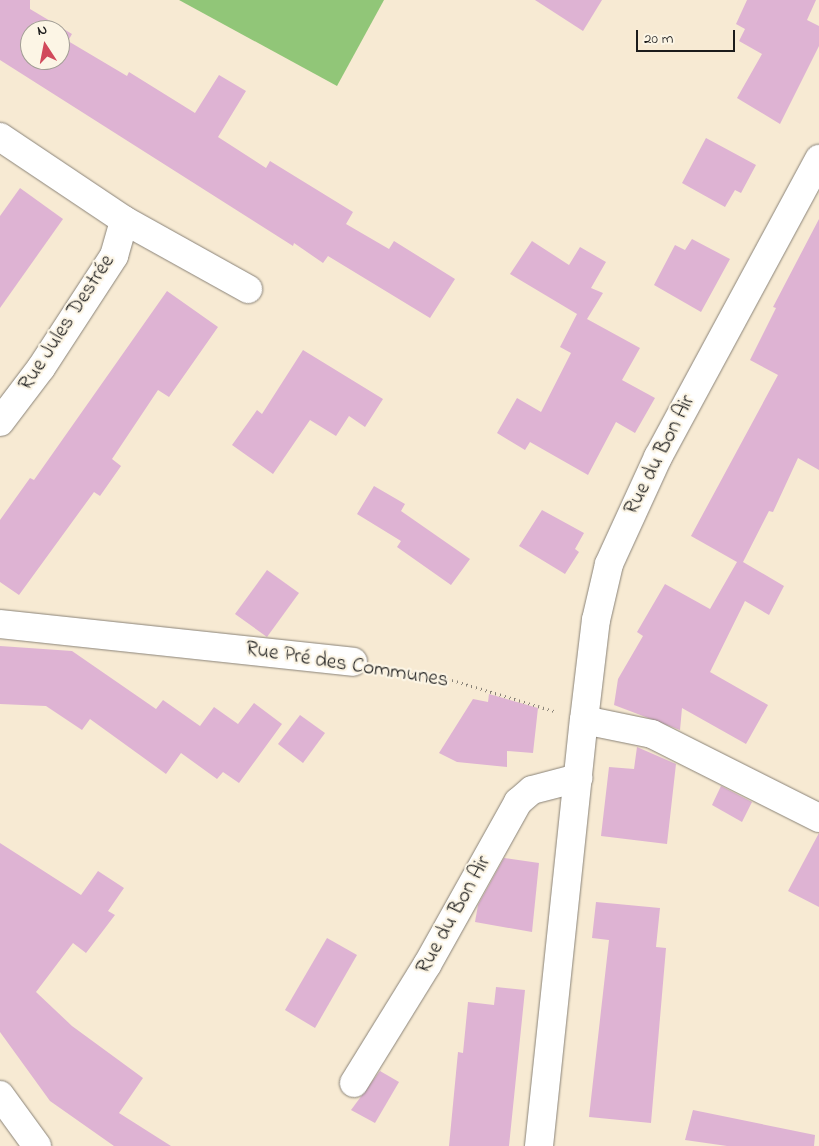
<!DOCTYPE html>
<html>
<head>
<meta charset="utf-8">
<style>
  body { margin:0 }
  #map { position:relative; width:819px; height:1146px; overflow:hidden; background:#f7ead3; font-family:"Indie Flower",sans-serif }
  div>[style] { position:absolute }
  .green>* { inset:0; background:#91c678 }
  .building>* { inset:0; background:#deb3d3 }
  .path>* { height:3px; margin-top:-1.5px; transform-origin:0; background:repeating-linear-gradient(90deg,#8a8378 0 1px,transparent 0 5px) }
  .roads { filter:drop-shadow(0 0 1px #8a8378) drop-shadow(0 0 1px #8a8378) }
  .minor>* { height:28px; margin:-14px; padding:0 14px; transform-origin:14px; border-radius:14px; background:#fff }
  span { translate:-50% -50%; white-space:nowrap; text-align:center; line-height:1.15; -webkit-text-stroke:4.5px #fcf5e5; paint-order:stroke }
  .street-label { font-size:21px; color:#1c1c1c }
  .north { position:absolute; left:20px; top:20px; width:50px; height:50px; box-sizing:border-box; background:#fcf5e5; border:1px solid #a29e95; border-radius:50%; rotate:349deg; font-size:14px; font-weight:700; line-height:20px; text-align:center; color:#1c1c1c }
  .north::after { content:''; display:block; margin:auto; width:18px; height:22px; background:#d1495b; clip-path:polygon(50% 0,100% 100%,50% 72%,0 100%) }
  .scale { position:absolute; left:636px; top:30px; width:99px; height:22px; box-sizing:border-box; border:2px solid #1c1c1c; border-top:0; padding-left:6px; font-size:15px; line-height:18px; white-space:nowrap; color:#1c1c1c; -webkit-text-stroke:4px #fcf5e5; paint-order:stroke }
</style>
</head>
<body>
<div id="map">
  <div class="green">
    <i style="clip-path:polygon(179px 0,384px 0,337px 86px)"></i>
  </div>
  <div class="building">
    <i style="clip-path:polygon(evenodd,0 0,30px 0,30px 9px,72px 34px,68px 41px,127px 76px,129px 72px,195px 113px,219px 75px,246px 91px,218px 137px,266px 168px,270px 161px,353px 212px,346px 224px,389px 249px,394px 241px,455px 279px,430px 318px,328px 256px,323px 263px,294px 243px,293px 246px,0 60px,0 0,30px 30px,60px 30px,60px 60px,30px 60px,30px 30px)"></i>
    <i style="clip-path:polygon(535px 0,602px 0,583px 31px)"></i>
    <i style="clip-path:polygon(747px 0,816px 0,807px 20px,819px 26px,819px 46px,780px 124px,737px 98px,762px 54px,739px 41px,745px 29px,736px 24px)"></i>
    <i style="clip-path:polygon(706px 138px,756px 165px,741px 193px,735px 190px,725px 207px,682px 183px)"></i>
    <i style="clip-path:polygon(20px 188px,63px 219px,0 308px,0 216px)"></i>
    <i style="clip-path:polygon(819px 219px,819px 470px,798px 458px,773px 512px,769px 511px,743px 562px,784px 586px,769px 615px,745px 601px,710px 672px,768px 705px,746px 744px,682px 708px,680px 730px,614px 705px,618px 679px,643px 636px,637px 632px,665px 584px,710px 609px,737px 562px,691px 536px,778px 375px,750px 360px,776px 308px,773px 307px)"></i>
    <i style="clip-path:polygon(692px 239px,730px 259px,701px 312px,654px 285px,675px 245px,685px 250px)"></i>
    <i style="clip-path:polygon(532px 241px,569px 265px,580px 247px,606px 262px,591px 288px,603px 293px,587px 319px,640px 348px,622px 380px,655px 398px,635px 433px,616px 422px,588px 475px,530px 442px,525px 450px,497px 433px,517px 398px,541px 412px,571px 353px,560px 347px,577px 314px,510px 274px)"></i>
    <i style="clip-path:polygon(167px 291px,218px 327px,169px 397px,158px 390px,112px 459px,121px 466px,100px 496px,94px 492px,19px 595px,0 582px,0 520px,30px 478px,34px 480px)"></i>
    <i style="clip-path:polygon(303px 350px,383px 399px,365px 427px,349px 416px,336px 436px,310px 420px,273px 474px,232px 445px,257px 410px,262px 414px)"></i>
    <i style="clip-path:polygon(374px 486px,405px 504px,401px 511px,470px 559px,451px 585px,397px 547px,401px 541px,357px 514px)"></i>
    <i style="clip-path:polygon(542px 510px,584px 533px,575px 549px,579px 552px,565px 574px,519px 546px)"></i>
    <i style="clip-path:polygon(267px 570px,299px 593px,267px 637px,235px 614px)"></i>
    <i style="clip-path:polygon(0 646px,72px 651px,156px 709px,163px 700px,200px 726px,214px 707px,238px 724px,254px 703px,282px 724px,239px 783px,223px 772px,217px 779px,181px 753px,166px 774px,90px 719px,82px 730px,46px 706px,0 704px)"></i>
    <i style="clip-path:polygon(489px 694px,538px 708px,533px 753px,507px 751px,507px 767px,457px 762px,439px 753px,473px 699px,488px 702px)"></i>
    <i style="clip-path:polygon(300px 715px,325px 733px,303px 763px,278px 744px)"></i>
    <i style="clip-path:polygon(637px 747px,676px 764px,667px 844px,601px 836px,609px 767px,634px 769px)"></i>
    <i style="clip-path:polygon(721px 786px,752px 802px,742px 822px,712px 805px)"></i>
    <i style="clip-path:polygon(819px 833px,819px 907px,788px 891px)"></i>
    <i style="clip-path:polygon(0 843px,81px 895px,98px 871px,124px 888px,108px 911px,115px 915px,86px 953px,73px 943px,36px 992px,72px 1026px,143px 1078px,119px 1113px,171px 1146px,114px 1146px,50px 1101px,0 1032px)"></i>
    <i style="clip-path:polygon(504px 858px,539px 863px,532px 932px,475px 922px,478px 905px)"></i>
    <i style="clip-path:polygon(596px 902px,660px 908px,656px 947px,666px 948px,651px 1123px,589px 1117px,609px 940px,592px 938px)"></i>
    <i style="clip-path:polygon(327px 938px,357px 955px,315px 1028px,285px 1010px)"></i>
    <i style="clip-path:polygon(496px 987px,525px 990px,509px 1146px,449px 1146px,458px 1052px,463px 1053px,468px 1002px,494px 1005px)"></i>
    <i style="clip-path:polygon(380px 1071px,399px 1082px,375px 1123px,351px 1110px)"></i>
    <i style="clip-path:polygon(693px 1110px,815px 1135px,814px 1146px,727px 1146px,685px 1140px)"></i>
  </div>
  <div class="path">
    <i style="left:383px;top:667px;width:70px;rotate:10.7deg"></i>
    <i style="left:452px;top:680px;width:107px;rotate:16.9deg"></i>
  </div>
  <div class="roads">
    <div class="minor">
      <i style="left:0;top:137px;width:149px;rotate:33.8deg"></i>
      <i style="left:124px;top:220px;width:142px;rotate:29.1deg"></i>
      <i style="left:0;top:422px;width:68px;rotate:-52.8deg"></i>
      <i style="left:41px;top:368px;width:134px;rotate:-56.9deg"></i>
      <i style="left:114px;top:256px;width:37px;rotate:-74deg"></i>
      <i style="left:0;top:624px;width:355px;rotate:6.1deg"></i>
      <i style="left:584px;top:720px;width:69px;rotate:11.6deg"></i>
      <i style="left:652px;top:734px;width:187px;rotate:26.7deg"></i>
      <i style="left:354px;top:1083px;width:139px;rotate:-58.3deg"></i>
      <i style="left:427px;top:965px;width:187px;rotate:-60.8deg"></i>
      <i style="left:518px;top:802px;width:18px;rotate:-41deg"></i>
      <i style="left:532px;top:790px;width:48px;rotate:-14.6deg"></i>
      <i style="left:0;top:1095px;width:63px;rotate:54deg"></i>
      <i style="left:539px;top:1146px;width:428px;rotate:-84deg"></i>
      <i style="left:584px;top:720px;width:101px;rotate:-83.2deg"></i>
      <i style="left:596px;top:620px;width:57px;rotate:-76.9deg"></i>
      <i style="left:609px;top:564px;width:118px;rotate:-65.4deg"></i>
      <i style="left:658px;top:457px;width:339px;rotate:-61.6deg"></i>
    </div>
  </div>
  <div class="street-label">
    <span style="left:67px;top:323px;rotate:-57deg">Rue Jules Destrée</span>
    <span style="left:660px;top:455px;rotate:-63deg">Rue du Bon Air</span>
    <span style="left:347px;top:665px;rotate:9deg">Rue Pré des Communes</span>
    <span style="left:454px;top:915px;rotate:-61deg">Rue du Bon Air</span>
  </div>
  <div class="north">N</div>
  <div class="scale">20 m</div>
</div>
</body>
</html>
